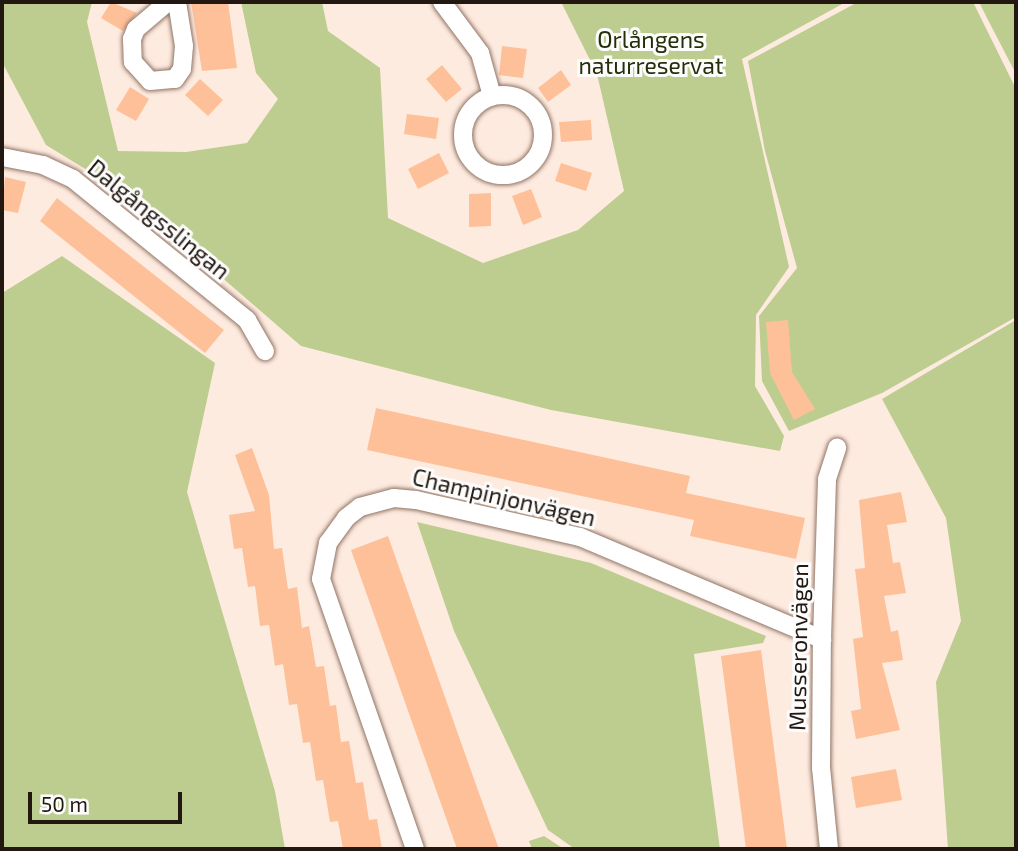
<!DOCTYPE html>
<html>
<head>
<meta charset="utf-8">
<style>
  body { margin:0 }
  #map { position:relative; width:1018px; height:851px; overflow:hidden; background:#feebe0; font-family:"Exo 2",sans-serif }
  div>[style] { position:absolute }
  .green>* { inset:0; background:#bdcd8f }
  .building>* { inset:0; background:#fec099 }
  .roads { filter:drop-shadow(0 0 2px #907464) drop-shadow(0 0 2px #907464) }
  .street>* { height:18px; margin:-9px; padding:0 9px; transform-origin:9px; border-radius:9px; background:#fff }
  .street>.ring { margin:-9px; padding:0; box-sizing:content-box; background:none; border:18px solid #fff; border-radius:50% }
  span { translate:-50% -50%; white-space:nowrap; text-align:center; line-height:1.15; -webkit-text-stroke:6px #fcfcfc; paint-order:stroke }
  .park-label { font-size:23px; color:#252d09 }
  .street-label { font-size:23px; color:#221711 }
  .frame { position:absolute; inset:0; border:4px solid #221711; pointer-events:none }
  .scale { position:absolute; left:28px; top:792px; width:154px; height:32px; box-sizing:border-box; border:4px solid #221711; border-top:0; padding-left:9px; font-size:21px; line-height:24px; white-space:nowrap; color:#221711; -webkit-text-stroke:5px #fcfcfc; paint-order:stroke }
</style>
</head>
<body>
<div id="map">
  <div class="green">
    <i style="clip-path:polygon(2px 2px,92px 2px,87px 22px,118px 151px,186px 152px,247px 143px,278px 99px,256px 73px,241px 2px,322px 2px,328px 31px,380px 68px,388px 218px,483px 263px,578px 230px,624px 191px,597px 74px,561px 2px,846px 2px,742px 59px,789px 267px,756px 315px,755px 386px,784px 436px,780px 451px,551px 410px,301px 346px,123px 192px,46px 145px,2px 62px)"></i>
    <i style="clip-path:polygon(858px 2px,973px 2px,1016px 89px,1016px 317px,882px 393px,789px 431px,762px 381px,759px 316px,797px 268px,765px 151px,748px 61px)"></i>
    <i style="clip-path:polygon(979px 2px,1016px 2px,1016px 74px,987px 18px)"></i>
    <i style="clip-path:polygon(62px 256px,215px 363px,187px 492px,275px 791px,285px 849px,2px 849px,2px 293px)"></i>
    <i style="clip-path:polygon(1016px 320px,1016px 849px,948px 849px,936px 682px,961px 621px,946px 518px,882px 399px)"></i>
    <i style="clip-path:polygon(417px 522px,591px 563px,766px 636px,763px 643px,694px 654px,720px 849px,575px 849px,548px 830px,454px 631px)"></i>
    <i style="clip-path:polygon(544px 836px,564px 849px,532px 849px,529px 841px)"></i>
  </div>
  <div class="building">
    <i style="clip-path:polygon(111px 2px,137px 13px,123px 31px,101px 18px)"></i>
    <i style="clip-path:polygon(191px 2px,228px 2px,237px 68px,202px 71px)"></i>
    <i style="clip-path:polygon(502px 46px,527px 49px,523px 78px,499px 75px)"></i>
    <i style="clip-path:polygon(442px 65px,462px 89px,446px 102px,426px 79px)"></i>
    <i style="clip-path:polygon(561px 70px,571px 85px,548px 102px,538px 88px)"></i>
    <i style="clip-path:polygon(200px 79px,223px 100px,208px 116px,185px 95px)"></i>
    <i style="clip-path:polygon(130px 87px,149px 99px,136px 121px,116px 110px)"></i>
    <i style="clip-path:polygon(407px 114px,439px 118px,436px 139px,404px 134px)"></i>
    <i style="clip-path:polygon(591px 120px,592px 140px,561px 142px,559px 122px)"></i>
    <i style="clip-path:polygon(439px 153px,449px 173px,418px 189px,408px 169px)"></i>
    <i style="clip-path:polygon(561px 163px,592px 173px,586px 191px,555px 181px)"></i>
    <i style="clip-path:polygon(5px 177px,26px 182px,18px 213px,2px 210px)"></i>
    <i style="clip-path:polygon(531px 189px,542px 217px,523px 225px,512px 196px)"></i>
    <i style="clip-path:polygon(491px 193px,491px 226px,469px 227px,469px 194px)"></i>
    <i style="clip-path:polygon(57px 198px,224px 330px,205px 353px,40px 221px)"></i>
    <i style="clip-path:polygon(788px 320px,792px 372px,815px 409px,794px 420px,770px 373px,766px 322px)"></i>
    <i style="clip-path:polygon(376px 408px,690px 476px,686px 493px,805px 518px,796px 559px,690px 536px,694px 520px,367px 450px)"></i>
    <i style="clip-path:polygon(252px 448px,269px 495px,274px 549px,282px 548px,288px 589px,297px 587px,302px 628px,309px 626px,316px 667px,324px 666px,330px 706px,336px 705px,341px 742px,349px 741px,356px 783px,363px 782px,369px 820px,377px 819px,382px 849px,343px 849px,338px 821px,330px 822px,323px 780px,316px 781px,310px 742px,303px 743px,297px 704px,289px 705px,283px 664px,275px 666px,269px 625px,260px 626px,255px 586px,248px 587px,242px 548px,234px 549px,229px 515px,255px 511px,235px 455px)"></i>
    <i style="clip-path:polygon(901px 492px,907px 522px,887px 525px,893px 563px,900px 562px,906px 593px,884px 596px,891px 632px,898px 630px,903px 660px,882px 663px,900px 730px,856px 739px,851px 711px,861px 709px,853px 639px,863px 637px,855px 569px,865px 568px,859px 500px)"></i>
    <i style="clip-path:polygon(388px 536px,469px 765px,499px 849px,457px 849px,351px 550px)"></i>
    <i style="clip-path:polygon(761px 650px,770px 718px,787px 849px,746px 849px,721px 656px)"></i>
    <i style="clip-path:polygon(896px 769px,902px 800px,856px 808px,851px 777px)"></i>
  </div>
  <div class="roads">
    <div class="street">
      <i style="left:168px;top:2px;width:42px;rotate:139.8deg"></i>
      <i style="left:136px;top:29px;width:11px;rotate:112deg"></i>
      <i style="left:132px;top:39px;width:23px;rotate:88deg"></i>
      <i style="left:133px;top:62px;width:25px;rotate:48deg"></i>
      <i style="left:150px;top:81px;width:25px;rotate:-5deg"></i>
      <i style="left:175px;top:79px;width:12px;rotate:-55deg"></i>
      <i style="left:182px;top:69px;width:23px;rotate:-85deg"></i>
      <i style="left:184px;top:46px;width:45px;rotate:-99deg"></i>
      <i style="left:442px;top:2px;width:64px;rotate:53.3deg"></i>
      <i style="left:480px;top:53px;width:45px;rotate:74.4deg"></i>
      <i class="ring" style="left:463px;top:95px;width:62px;height:62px"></i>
      <i style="left:2px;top:157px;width:42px;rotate:11deg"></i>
      <i style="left:43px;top:165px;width:33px;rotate:25deg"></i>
      <i style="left:73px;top:179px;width:224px;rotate:39deg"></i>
      <i style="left:247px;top:320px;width:36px;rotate:60deg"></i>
      <i style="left:415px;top:849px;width:286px;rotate:-109.2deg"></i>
      <i style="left:321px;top:579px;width:37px;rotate:-79deg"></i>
      <i style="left:328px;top:543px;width:31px;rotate:-54deg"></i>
      <i style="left:346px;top:518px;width:18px;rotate:-38deg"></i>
      <i style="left:360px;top:507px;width:35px;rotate:-15deg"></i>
      <i style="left:394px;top:498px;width:22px;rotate:5deg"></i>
      <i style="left:416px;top:500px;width:168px;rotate:12.7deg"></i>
      <i style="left:580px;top:537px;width:263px;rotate:22.9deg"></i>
      <i style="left:829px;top:849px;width:81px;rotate:-95.6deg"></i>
      <i style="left:821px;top:768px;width:129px;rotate:-89.6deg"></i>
      <i style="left:822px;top:639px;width:160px;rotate:-88.2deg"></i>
      <i style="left:827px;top:479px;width:33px;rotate:-72deg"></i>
    </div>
  </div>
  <div class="park-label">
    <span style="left:651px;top:52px">Orlångens<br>naturreservat</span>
  </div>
  <div class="street-label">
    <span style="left:159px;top:219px;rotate:39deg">Dalgångsslingan</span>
    <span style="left:504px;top:497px;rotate:13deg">Champinjonvägen</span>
    <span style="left:798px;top:647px;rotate:-89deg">Musseronvägen</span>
  </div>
  <div class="frame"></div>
  <div class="scale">50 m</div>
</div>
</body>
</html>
